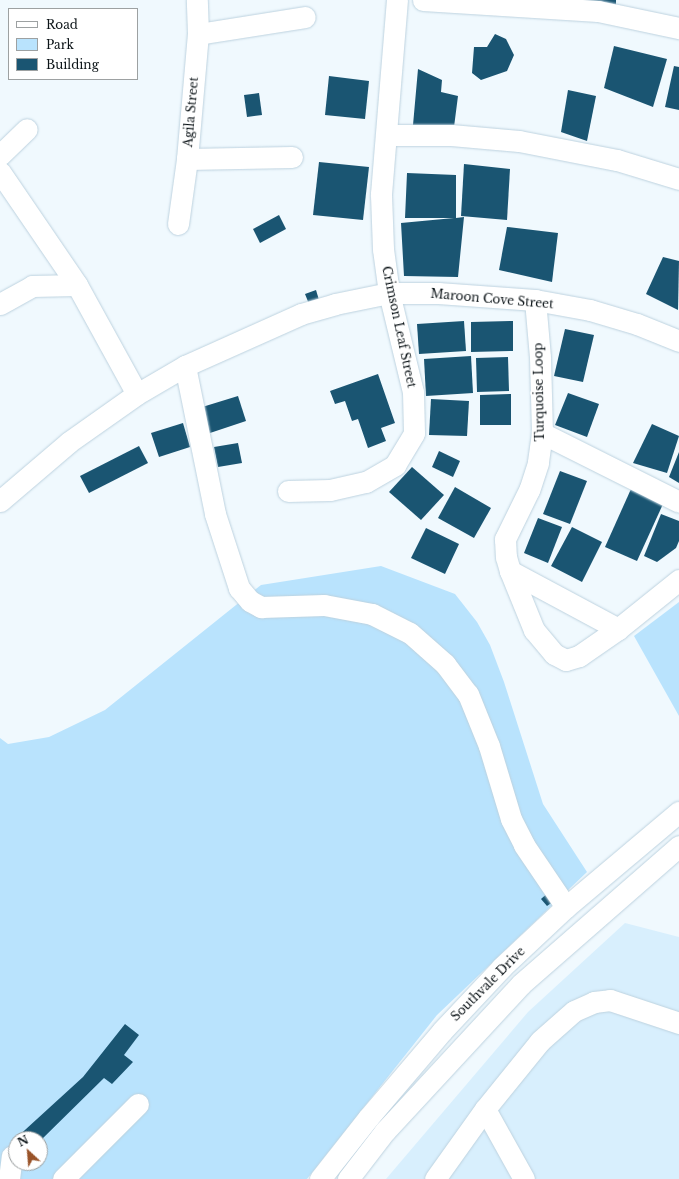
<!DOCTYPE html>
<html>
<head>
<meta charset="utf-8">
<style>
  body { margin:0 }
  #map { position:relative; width:679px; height:1179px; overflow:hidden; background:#f0f9fe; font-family:"Libre Baskerville",serif }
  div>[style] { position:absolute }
  .built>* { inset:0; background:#d8effd }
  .green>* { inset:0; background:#b9e3fd }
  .building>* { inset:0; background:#1a5572 }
  .roads { filter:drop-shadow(0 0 1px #bdd2df) drop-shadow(0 0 1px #bdd2df) }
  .minor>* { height:21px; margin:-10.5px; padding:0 10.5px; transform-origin:10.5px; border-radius:10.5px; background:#fff }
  span { translate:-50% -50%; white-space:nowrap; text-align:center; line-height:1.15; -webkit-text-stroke:4px #fff; paint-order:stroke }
  .street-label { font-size:12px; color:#0b1317 }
  .legend { position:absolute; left:8px; top:8px; width:130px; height:72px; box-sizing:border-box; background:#fff; border:1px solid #9da1a2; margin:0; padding:5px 7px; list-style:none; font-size:12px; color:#0b1317 }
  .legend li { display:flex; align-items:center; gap:8px; height:20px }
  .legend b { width:20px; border:1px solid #9da1a2 }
  .north { position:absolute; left:8px; top:1131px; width:40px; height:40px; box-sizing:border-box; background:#fff; border:1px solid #9da1a2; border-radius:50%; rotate:334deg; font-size:11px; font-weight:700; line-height:16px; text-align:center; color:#0b1317 }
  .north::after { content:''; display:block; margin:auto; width:14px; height:18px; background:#995329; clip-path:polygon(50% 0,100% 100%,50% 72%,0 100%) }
</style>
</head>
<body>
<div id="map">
  <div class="built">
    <i style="clip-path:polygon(625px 923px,679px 937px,679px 1179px,386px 1179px,528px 1012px)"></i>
  </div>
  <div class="green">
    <i style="clip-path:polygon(evenodd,381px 566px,455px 594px,477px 622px,490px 645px,504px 682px,543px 804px,587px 872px,437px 1015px,307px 1179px,0 1179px,0 738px,8px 744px,49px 737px,105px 710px,261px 585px,381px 566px,16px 1139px,40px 1139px,40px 1163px,16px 1163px,16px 1139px)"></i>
    <i style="clip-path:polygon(679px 602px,679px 716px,634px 636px)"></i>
  </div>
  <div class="building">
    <i style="clip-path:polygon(578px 0,616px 0,616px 7px)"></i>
    <i style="clip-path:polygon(495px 34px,506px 39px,514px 55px,507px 71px,481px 80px,472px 73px,474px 47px,487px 47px)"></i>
    <i style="clip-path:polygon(614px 46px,667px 59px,653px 107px,604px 88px)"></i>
    <i style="clip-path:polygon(674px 66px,679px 67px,679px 110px,665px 107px)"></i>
    <i style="clip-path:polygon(418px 69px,442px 80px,441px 92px,458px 96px,454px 127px,413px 125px)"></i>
    <i style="clip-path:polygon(329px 76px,369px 81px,365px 119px,325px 115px)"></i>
    <i style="clip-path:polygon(568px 90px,596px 96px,587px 141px,561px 132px)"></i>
    <i style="clip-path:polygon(259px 93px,262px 115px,247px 117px,244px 95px)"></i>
    <i style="clip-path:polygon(319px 162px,369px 167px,363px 220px,313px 215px)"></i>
    <i style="clip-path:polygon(464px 164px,510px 169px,507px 220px,461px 216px)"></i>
    <i style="clip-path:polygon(407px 173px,456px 175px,456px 218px,464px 217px,458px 277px,404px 276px,401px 223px,454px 218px,405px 218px)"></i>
    <i style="clip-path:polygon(279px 215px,286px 229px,260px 243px,253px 229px)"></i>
    <i style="clip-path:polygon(507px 227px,558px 233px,552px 282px,499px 270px)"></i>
    <i style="clip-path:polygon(663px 257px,679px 261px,678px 310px,646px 294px)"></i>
    <i style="clip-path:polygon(316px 290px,319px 300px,309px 304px,305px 294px)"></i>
    <i style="clip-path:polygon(464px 321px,466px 351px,419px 354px,417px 324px)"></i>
    <i style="clip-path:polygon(513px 321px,513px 351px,471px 352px,471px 322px)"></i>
    <i style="clip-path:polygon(565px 329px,594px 335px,583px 382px,554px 376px)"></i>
    <i style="clip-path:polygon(471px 356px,473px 393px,426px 396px,424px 359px)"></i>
    <i style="clip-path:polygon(508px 357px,509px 391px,477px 392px,476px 358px)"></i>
    <i style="clip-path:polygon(378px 374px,395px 423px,381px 428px,386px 441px,368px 448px,358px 419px,352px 421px,345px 401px,335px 404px,330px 391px)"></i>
    <i style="clip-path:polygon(568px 393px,599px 404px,587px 437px,555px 425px)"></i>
    <i style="clip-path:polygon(511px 394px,511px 425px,480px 425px,480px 395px)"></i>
    <i style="clip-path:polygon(238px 396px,246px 421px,207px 434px,199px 408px)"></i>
    <i style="clip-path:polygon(431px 399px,469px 401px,467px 436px,429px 435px)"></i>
    <i style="clip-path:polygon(183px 423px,190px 447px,159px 457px,151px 433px)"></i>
    <i style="clip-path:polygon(652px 424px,679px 436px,667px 473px,633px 463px)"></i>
    <i style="clip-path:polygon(238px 443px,242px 463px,218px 467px,214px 447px)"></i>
    <i style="clip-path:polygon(139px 446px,148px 463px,89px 493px,80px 476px)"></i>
    <i style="clip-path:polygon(439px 451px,460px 461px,453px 477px,432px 467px)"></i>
    <i style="clip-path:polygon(679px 452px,679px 483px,669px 477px)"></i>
    <i style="clip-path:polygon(412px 467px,444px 495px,421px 520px,389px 492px)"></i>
    <i style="clip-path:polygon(560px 471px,587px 481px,570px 524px,543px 514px)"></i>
    <i style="clip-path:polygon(455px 487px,491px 508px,474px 538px,438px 518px)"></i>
    <i style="clip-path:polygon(631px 489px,663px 504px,637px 561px,605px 547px)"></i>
    <i style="clip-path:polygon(661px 514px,679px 521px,679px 541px,676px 548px,657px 562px,644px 556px)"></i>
    <i style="clip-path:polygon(538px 518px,562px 527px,548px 563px,524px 553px)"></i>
    <i style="clip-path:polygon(572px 527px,602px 542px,582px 582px,551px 566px)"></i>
    <i style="clip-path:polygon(426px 528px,459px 544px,445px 574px,411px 558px)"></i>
    <i style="clip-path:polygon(550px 891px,557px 899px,547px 906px,541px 899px)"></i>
    <i style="clip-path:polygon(125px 1024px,139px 1035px,124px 1055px,133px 1062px,112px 1084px,104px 1078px,40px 1141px,16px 1139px,16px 1142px,14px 1140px,83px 1077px)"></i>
  </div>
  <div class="roads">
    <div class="minor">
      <i style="left:423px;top:0;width:175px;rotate:3.6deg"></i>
      <i style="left:598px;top:11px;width:83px;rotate:11.9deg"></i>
      <i style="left:198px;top:34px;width:108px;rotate:-9deg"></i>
      <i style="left:388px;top:135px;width:63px"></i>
      <i style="left:451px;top:135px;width:68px;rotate:5deg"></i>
      <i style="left:519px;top:141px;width:100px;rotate:11deg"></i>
      <i style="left:617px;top:160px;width:65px;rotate:17deg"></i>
      <i style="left:0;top:155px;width:37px;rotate:-44deg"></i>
      <i style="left:187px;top:159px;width:105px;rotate:-1.1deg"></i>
      <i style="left:0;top:172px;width:137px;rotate:55.7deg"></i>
      <i style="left:77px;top:285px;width:124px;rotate:61.2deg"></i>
      <i style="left:178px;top:224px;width:66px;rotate:-82.1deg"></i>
      <i style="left:187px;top:159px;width:125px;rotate:-85deg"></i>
      <i style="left:198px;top:34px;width:34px;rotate:-92deg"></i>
      <i style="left:535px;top:300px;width:57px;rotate:85deg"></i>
      <i style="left:540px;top:357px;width:76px;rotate:88.5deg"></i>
      <i style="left:542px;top:433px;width:30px;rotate:98deg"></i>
      <i style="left:538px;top:463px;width:28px;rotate:108deg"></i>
      <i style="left:529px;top:490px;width:55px;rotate:116.1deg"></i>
      <i style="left:505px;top:539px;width:18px;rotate:87deg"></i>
      <i style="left:506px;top:557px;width:15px;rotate:74deg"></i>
      <i style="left:510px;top:571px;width:64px;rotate:67.9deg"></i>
      <i style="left:534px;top:630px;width:31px;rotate:50deg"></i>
      <i style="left:554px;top:654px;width:13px;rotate:27deg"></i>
      <i style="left:566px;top:660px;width:14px;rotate:-17deg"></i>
      <i style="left:579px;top:656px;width:47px;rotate:-34.7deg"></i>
      <i style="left:618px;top:629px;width:78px;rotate:-38.8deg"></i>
      <i style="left:0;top:304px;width:37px;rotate:-29deg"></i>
      <i style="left:32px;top:286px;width:45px;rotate:-1.3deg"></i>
      <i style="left:185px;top:366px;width:151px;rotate:78.5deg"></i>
      <i style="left:215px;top:514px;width:78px;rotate:72deg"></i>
      <i style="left:239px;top:588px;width:17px;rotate:50deg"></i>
      <i style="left:250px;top:601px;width:13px;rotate:29deg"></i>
      <i style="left:261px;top:607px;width:63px;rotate:-1.8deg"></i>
      <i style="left:324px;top:605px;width:49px;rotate:10.6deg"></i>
      <i style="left:372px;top:614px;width:42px;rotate:26.6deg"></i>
      <i style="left:410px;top:633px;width:47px;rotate:41.5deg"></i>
      <i style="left:445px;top:664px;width:38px;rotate:53deg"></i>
      <i style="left:468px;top:694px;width:56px;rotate:68deg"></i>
      <i style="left:489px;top:746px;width:76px;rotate:73.2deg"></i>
      <i style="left:511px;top:819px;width:29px;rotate:63deg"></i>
      <i style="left:524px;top:845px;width:75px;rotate:55.9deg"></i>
      <i style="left:542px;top:433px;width:153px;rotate:26.7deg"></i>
      <i style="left:288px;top:491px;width:42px;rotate:-1.4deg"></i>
      <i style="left:330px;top:490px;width:37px;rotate:-13deg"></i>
      <i style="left:366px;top:482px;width:34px;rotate:-30deg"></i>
      <i style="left:395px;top:465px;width:37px;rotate:-59deg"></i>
      <i style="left:414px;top:433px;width:41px;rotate:-91.4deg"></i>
      <i style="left:413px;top:392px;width:102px;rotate:-103.6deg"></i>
      <i style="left:389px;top:293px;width:44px;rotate:-97.8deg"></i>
      <i style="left:383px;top:249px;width:55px;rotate:-92.1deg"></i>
      <i style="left:381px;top:194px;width:195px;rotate:-85.3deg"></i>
      <i style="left:0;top:501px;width:91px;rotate:-40.5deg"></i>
      <i style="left:69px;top:442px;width:83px;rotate:-35.2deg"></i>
      <i style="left:137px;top:394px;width:56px;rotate:-30.3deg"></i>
      <i style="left:185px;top:366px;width:127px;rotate:-24.1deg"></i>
      <i style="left:301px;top:314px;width:35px;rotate:-16deg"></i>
      <i style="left:335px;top:304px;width:55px;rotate:-11.5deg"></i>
      <i style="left:389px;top:293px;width:49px"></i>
      <i style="left:438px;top:293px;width:97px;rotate:4.1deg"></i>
      <i style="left:535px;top:300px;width:56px;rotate:10.3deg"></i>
      <i style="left:590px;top:310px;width:49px;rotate:16.6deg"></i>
      <i style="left:637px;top:324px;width:45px;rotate:22deg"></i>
      <i style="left:510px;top:571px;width:123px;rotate:28.2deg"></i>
      <i style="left:485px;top:1109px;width:80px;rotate:60.9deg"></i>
      <i style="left:9px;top:1179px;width:23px;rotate:-83deg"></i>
      <i style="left:63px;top:1179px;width:106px;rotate:-45deg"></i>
      <i style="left:320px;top:1179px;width:78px;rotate:-51.8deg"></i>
      <i style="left:368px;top:1118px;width:114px;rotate:-49.6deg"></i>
      <i style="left:442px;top:1031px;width:88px;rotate:-46.8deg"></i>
      <i style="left:502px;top:967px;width:88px;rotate:-43.2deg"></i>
      <i style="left:566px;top:907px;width:148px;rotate:-40.1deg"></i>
      <i style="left:348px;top:1179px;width:61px;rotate:-52.4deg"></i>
      <i style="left:385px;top:1131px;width:200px;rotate:-47.2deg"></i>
      <i style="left:521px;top:984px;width:210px;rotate:-41.1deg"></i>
      <i style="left:435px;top:1179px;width:86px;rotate:-54.5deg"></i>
      <i style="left:485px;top:1109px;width:87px;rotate:-51deg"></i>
      <i style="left:540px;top:1041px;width:45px;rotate:-41.4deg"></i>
      <i style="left:574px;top:1011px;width:22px;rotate:-24deg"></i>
      <i style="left:594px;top:1002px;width:16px;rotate:-7deg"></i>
      <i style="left:610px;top:1000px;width:73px;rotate:18.4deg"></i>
    </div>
  </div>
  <div class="street-label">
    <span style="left:191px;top:112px;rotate:-85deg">Agila Street</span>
    <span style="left:492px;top:299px;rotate:5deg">Maroon Cove Street</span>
    <span style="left:399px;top:327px;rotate:78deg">Crimson Leaf Street</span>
    <span style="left:539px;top:392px;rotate:-91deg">Turquoise Loop</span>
    <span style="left:488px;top:984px;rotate:-45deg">Southvale Drive</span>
  </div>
  <ul class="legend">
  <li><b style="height:5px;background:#fff"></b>Road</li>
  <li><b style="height:11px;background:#b9e3fd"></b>Park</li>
  <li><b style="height:11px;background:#1a5572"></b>Building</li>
  </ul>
  <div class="north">N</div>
</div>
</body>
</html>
